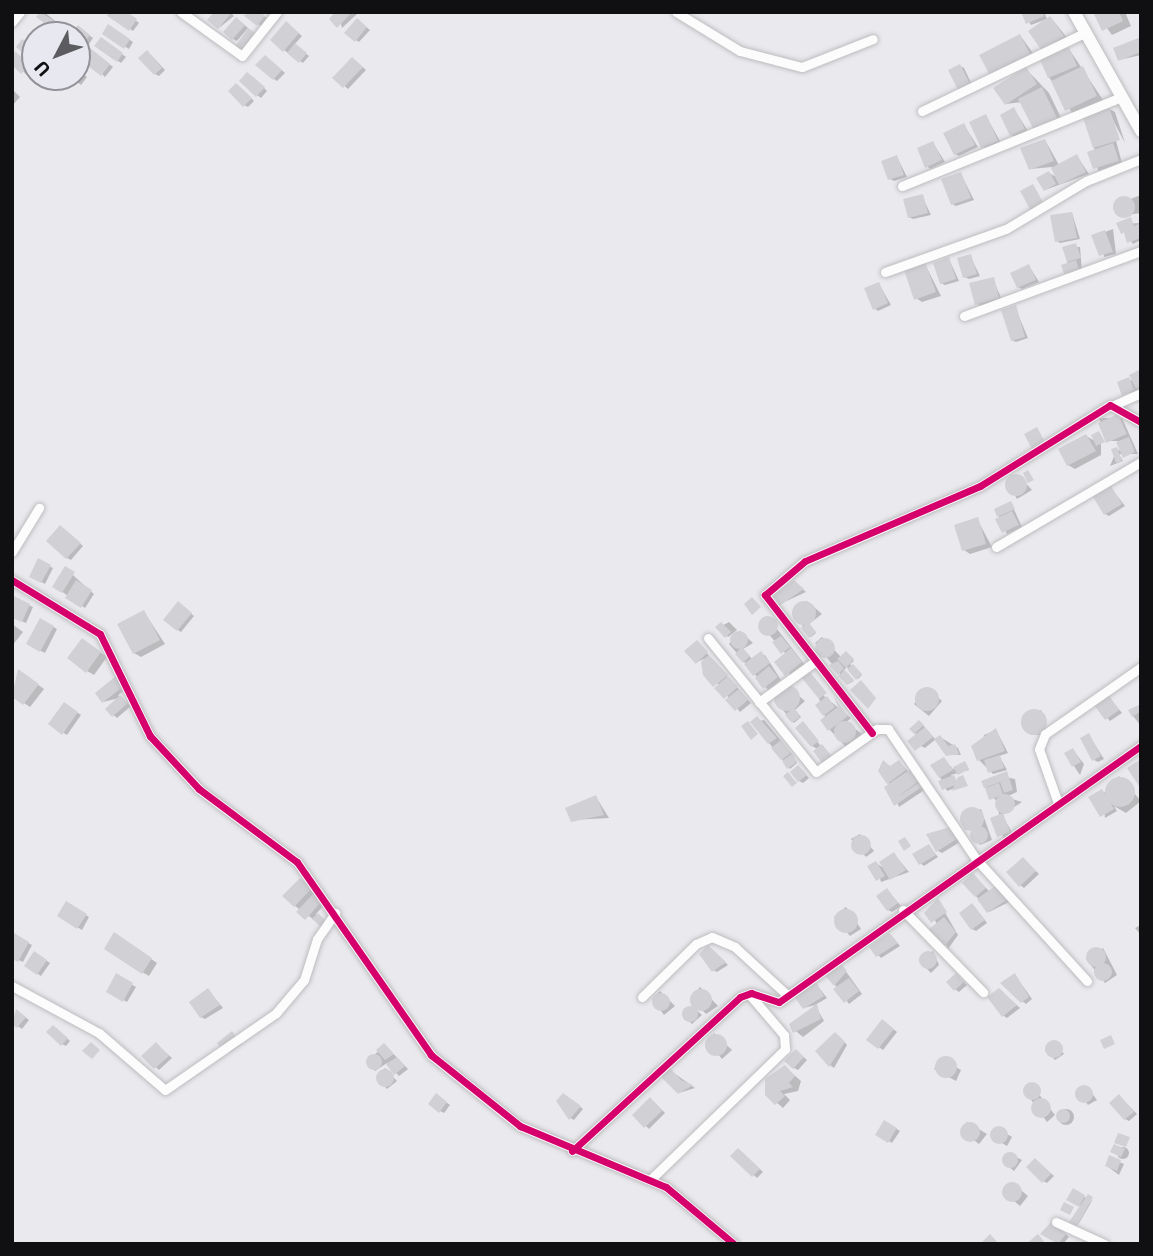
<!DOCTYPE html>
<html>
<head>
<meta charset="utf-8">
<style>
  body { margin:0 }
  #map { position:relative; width:1153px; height:1256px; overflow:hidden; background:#eaeaee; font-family:"Exo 2",sans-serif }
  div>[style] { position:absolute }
  .shadow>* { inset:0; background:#0003 }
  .round { border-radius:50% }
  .building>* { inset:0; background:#d1d1d5 }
  .roads { filter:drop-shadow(0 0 2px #bdbdc0) drop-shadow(0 0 2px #bdbdc0) }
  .street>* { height:9px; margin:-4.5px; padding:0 4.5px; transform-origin:4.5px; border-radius:4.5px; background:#fcfcfc }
  .secondary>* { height:12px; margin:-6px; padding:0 6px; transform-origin:6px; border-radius:6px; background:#fcfcfc }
  .cycleway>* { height:7px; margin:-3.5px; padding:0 3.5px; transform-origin:3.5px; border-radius:3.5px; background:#d6006c }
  span { translate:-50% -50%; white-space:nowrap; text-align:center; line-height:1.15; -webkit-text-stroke:5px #e8e8f0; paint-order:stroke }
  .frame { position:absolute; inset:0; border:14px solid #101013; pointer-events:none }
  .north { position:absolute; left:21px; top:21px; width:70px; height:70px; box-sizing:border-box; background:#e8e8f0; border:2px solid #929298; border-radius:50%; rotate:228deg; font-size:19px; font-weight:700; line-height:28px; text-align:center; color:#101013 }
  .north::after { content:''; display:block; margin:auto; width:24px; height:32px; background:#5c5c60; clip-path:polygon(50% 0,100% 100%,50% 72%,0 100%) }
</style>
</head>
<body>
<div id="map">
  <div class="shadow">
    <i style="clip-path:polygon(44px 12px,68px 31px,65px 35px,38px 17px)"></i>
    <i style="clip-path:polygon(125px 12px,139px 23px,133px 31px,108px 14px)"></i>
    <i style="clip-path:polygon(230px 12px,234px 16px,219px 28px)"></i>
    <i style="clip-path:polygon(259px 12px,268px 19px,262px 27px,246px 14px)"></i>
    <i style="clip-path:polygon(338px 12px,355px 12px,357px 14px,342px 28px)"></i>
    <i style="clip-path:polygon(1022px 12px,1044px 12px,1047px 19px,1031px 25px)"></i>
    <i style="clip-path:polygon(1095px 12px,1125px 12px,1131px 26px,1112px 35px)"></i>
    <i style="clip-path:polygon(1051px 18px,1069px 40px,1049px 54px)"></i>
    <i style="clip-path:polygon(241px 22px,248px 28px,237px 41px,233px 39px)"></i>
    <i style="clip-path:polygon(361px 23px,370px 30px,359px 42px,356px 40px)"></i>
    <i style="clip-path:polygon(290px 26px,302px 36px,294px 45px,309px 56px,303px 63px,284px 50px)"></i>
    <i style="clip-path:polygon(109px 27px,133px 42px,129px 49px,104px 34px)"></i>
    <i style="clip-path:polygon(82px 30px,93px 38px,89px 44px,85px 41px)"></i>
    <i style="clip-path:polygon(1020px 35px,1037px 59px,998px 79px,992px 76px)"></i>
    <i style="clip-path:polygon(1141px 38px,1141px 55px,1119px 60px)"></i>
    <i style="clip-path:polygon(105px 42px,126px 57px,121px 63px,97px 46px)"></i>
    <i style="clip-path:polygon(1069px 49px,1103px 100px,1073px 114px,1049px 77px)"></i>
    <i style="clip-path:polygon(93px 51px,113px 67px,105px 77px,102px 74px)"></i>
    <i style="clip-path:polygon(15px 53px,32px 68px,26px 74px,12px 62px)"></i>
    <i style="clip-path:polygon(151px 55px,165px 70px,159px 76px,155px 74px)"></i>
    <i style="clip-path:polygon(269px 59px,285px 73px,277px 81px,274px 79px)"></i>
    <i style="clip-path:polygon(356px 61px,366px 70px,348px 89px,335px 78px)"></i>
    <i style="clip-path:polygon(960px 66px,964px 68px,973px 87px,959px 89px)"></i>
    <i style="clip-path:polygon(77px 69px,87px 77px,81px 85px,70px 77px,77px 77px)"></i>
    <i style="clip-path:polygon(1026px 69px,1049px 93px,1063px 122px,1035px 129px,1022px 102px,1006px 104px)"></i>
    <i style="clip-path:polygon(252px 76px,267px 91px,261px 98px,257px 95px)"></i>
    <i style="clip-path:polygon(240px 87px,254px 101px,248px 107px,244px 105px)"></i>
    <i style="clip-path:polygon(12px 89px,20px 97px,12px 106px)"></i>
    <i style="clip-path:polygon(1108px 108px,1115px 112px,1125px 143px,1108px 111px,1122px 163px,1098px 171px,1094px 147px)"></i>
    <i style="clip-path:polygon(1014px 109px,1028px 131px,1015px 137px,1011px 135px)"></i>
    <i style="clip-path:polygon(986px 116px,1001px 143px,987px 149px,983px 147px)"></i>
    <i style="clip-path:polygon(964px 125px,978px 147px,959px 156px,955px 154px)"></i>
    <i style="clip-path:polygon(1045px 140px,1059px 165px,1077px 156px,1089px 174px,1045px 190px,1049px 173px,1058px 178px,1052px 167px,1030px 169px)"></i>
    <i style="clip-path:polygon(933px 143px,945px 162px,930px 169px,927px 166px)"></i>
    <i style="clip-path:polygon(897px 157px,907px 177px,894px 181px,890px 179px)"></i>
    <i style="clip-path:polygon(961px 174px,974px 200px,956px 206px,952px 204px)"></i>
    <i style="clip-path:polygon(1141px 195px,1141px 213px,1119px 216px,1115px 205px)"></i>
    <i style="clip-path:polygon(922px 196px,931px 215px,913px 219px,909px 217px)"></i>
    <i style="clip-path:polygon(1072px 213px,1080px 239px,1060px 243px,1057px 241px)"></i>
    <i style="clip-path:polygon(1141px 223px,1141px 240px,1133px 244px,1119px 224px)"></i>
    <i style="clip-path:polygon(1113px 229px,1116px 254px,1104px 257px,1105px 232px)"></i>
    <i style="clip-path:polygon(1080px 247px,1082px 272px,1069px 275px,1065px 248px)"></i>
    <i style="clip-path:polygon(970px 256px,980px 276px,969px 279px,965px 277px)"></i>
    <i style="clip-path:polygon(949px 259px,959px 281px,945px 285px,941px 283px)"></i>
    <i style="clip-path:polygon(925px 264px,941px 296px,922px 302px,916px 298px)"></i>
    <i style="clip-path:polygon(1029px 266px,1039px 282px,1022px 289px,1018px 287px)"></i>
    <i style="clip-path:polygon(993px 279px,1002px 300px,981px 306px,977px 304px)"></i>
    <i style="clip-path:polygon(879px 284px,891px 305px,878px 311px,874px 308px)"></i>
    <i style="clip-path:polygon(1015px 307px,1028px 338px,1016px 342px,1012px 340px)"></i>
    <i style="clip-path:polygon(1141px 371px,1141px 390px,1124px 394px,1129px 379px,1135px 383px)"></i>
    <i style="clip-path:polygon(1099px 418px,1122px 418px,1138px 454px,1119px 454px,1123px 461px,1110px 466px,1117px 449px,1122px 452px,1118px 441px,1107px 441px)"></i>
    <i style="clip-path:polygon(1101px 434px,1101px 455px,1075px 469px,1068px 465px,1086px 436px,1095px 441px)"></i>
    <i style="clip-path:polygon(1021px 478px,1032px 490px,1017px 499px,1007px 482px)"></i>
    <i style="clip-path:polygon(1111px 488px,1125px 506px,1109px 516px,1105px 514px)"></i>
    <i style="clip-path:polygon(1011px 503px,1022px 527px,1007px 534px,996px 510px)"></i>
    <i style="clip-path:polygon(977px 519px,992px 547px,970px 554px,964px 550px)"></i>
    <i style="clip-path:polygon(64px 529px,83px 546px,71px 560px,67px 558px)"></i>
    <i style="clip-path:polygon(39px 561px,53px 568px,45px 584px,31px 576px)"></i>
    <i style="clip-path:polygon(65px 568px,94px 594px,85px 608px,54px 586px)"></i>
    <i style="clip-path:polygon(798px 585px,806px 592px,780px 604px)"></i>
    <i style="clip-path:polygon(13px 598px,33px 607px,26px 623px,12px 617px)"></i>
    <i style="clip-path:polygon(807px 601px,822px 614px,809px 624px,816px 633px,811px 637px,795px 616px)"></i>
    <i style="clip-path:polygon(182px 606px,194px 616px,181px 632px,178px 630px)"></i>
    <i style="clip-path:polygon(144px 612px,165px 644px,141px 657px,134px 653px)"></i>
    <i style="clip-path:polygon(767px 616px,805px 665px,790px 677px,786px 654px,759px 623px)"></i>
    <i style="clip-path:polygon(41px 620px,57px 629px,45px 653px,28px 644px)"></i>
    <i style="clip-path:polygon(729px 622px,737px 630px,728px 637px,718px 628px)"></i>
    <i style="clip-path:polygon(12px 624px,23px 632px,12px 646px)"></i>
    <i style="clip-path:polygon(740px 631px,753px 643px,743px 649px,753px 660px,765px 655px,781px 680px,768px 690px,729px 644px)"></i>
    <i style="clip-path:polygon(822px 637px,841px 657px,846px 653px,854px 661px,850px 664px,862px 675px,858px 679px,847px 667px,843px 671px,854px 681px,848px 684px,815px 643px)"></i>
    <i style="clip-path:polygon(697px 642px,751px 703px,740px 712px,704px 666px,709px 657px,697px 662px)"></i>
    <i style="clip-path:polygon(89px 644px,107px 657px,94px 675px,87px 671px)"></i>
    <i style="clip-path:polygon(19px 671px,44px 689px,30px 707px,12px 695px)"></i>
    <i style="clip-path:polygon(811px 674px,824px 696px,851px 718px,837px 731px,850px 725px,862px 734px,846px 747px,829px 729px)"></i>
    <i style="clip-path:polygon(117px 679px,127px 689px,118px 695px,131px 706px,117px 718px,107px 709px,119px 698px,103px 702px)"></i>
    <i style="clip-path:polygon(787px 686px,805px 701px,795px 710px,801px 717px,794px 723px,775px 701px)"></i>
    <i style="clip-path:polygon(928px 689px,942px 701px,929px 716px,914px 704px)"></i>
    <i style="clip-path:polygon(1108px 696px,1122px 713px,1110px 721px,1096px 705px)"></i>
    <i style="clip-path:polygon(64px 704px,81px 715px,67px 735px,50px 724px)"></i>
    <i style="clip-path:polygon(1141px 708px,1141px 726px,1133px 716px)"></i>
    <i style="clip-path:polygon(1041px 710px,1048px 735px,1031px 735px,1022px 716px)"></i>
    <i style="clip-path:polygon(764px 720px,793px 755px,797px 763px,790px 769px,753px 723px)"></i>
    <i style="clip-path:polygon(803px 723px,820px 745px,835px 759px,812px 746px)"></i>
    <i style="clip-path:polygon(921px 723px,936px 740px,940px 737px,958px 748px,961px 755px,947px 754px,936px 739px,925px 748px,921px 746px,915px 733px)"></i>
    <i style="clip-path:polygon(996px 730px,1008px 753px,999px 756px,1007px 770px,993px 774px,979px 760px,984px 735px)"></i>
    <i style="clip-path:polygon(1089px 735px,1104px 759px,1098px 762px,1094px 760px)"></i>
    <i style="clip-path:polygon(1073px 750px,1084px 764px,1080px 775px,1074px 766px)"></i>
    <i style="clip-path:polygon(944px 759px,953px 769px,965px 763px,969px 770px,951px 775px,958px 787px,947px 791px,940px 777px)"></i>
    <i style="clip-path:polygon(899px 762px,926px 789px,899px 807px,888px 782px)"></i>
    <i style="clip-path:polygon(799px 767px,809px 778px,803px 783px,799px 781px)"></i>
    <i style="clip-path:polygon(1000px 776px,1015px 779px,1017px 792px,1006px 797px,1022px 802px,1002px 815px,1013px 834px,1003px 838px,997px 802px,985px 787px)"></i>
    <i style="clip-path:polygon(1119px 776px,1141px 801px,1126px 813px,1114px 806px,1117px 811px,1105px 818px,1102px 791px,1110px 795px,1106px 788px)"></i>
    <i style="clip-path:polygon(596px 797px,609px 818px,572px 820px)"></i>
    <i style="clip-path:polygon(981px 809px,992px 840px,980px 845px,970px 834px,982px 826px,965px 830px,961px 816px)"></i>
    <i style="clip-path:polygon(950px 829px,960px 842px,942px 853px,938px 851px)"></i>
    <i style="clip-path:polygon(860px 834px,874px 851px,866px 857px,851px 839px)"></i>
    <i style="clip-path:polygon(929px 846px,938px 857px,924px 866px,920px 863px)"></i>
    <i style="clip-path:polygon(894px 854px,909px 872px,881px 882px,876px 863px,885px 869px)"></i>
    <i style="clip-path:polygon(1023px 859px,1039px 874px,1024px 888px,1020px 885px)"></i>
    <i style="clip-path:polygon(973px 875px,990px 892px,1011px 901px,989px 912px,976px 896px)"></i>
    <i style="clip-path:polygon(301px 880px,325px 904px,316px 914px,324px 927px,295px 906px)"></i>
    <i style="clip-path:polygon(887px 890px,901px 906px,892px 912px,888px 910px)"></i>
    <i style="clip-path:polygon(67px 903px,89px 917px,82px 930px,59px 916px)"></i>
    <i style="clip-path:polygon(940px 904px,958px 935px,948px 949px,929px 907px)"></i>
    <i style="clip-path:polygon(973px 905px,987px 923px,976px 931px,972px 929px)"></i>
    <i style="clip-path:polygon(846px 907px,861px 929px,850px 936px,834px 917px)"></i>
    <i style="clip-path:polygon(1141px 925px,1141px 935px,1135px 928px)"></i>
    <i style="clip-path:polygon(891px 935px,900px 946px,881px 958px,871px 947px)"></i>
    <i style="clip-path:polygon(15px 936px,32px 945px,23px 962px,12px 957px)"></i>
    <i style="clip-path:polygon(121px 938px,157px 963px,149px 976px,142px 972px)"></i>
    <i style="clip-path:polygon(1103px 948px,1117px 975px,1105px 983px,1086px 959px)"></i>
    <i style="clip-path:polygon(712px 950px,728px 965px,717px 972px,713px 970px)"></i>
    <i style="clip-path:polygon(933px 951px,939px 965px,931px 973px,919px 961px)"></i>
    <i style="clip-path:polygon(35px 953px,50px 963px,41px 976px,26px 966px)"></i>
    <i style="clip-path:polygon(842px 966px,862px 994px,849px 1004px,835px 985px)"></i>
    <i style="clip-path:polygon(957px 975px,967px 985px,959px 992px,956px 990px)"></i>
    <i style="clip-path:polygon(1015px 975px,1032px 999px,1026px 1004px,1022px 1001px)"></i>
    <i style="clip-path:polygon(117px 976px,136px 987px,127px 1002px,108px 991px)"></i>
    <i style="clip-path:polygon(816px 984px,827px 998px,815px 1005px,824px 1021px,803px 1037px,792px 1028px,815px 1005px,804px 1008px)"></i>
    <i style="clip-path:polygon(700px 987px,718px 1006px,706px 1014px,691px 999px)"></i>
    <i style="clip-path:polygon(209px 991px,223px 1008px,205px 1019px,201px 1017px)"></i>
    <i style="clip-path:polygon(660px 991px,675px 1006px,664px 1015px,652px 999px)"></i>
    <i style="clip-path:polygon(1003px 993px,1020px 1008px,1007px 1018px,1004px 1016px)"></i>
    <i style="clip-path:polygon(692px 1006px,702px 1015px,692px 1024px,682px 1015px)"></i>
    <i style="clip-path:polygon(17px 1011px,29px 1020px,22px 1029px,12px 1022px)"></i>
    <i style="clip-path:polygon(887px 1024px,897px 1032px,883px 1050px,869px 1040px)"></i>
    <i style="clip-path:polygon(57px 1029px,70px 1041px,66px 1046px,62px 1044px)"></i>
    <i style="clip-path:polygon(232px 1033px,242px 1044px,229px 1053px,225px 1051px)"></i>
    <i style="clip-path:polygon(714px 1033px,732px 1050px,722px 1059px,708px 1042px)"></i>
    <i style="clip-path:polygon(839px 1036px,847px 1045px,834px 1068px,830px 1065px)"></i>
    <i style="clip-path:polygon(1054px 1042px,1064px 1054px,1055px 1060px,1045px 1050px)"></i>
    <i style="clip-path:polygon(156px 1044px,172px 1058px,159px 1070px,144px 1056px)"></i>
    <i style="clip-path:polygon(385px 1045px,408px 1069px,399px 1076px,387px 1063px,375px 1071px,366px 1063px)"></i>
    <i style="clip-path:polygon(800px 1054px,807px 1060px,798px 1070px,794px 1068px)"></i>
    <i style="clip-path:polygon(940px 1058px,961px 1070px,956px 1081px,934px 1069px)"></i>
    <i style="clip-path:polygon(385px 1068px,397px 1081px,387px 1089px,376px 1077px)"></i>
    <i style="clip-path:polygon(786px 1068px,801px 1081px,798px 1091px,784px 1094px,790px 1100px,783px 1108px,767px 1094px)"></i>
    <i style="clip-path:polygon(674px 1073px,695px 1088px,679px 1093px)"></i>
    <i style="clip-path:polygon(1031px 1084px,1055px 1115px,1047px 1122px,1024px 1090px)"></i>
    <i style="clip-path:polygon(1088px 1088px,1097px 1100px,1088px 1105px,1076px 1089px)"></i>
    <i style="clip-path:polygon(1119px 1096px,1137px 1114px,1129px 1121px,1125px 1119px)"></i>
    <i style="clip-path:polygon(567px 1097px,583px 1109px,574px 1120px,570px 1118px)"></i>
    <i style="clip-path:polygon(440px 1098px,450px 1105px,444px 1113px,440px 1111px)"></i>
    <i style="clip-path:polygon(654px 1102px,665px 1113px,649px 1129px,646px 1126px)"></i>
    <i class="round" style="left:1058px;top:1109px;width:16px;height:16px"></i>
    <i style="clip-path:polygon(885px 1122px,900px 1131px,892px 1143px,878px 1134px)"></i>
    <i style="clip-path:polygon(967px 1122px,987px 1134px,979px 1144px,960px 1130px)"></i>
    <i style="clip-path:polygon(995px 1127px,1012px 1137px,1007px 1146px,990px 1136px)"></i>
    <i class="round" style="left:1117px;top:1147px;width:12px;height:12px"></i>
    <i style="clip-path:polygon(742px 1152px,763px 1172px,757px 1178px,733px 1156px)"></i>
    <i style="clip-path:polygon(1012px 1155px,1022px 1160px,1014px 1171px,1003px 1162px)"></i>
    <i style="clip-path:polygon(1110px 1158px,1124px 1164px,1119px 1175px,1107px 1166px)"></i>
    <i style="clip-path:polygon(1036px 1160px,1054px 1176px,1047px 1183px,1043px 1181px)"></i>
    <i style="clip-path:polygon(1011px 1182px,1028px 1196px,1020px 1206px,1003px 1192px)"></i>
    <i style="clip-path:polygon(1074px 1191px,1088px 1199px,1085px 1208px,1093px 1199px,1078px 1225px,1072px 1222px,1084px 1208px,1069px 1200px)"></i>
    <i style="clip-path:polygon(1056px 1225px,1069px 1237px,1063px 1244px,1043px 1234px)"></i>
  </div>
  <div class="building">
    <i style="clip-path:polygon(40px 12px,65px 28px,60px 35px,36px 17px)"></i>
    <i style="clip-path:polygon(127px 12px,137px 19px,129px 31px,106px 15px)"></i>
    <i style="clip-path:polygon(214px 12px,232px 12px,218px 29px,207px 20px)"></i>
    <i style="clip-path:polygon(260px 12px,265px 16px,257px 26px,243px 15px)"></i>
    <i style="clip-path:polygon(335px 12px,352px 12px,337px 28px,329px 19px)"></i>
    <i style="clip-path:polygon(1021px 12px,1042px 12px,1044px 16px,1026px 24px)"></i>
    <i style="clip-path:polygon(1093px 12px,1119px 12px,1123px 21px,1102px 31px)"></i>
    <i style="clip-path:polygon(1050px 16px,1064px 36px,1042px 51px,1028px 31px)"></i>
    <i style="clip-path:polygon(236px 17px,245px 25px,232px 40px,223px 32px)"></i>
    <i style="clip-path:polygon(357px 18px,367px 27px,355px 42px,344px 33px)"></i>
    <i style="clip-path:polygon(286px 21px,299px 33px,283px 52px,270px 40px)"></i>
    <i style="clip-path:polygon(108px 24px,130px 39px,124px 49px,102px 34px)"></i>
    <i style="clip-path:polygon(78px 25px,90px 35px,84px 43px,72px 33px)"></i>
    <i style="clip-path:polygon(248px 28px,257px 34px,243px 54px,234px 48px)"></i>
    <i style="clip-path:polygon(1020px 34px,1031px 56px,991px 77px,979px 55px)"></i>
    <i style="clip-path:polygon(101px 37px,123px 53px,117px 62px,94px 46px)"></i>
    <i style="clip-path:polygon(1141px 37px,1141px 52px,1118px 61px,1113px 48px)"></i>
    <i style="clip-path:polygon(22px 39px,35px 50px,35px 63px,16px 47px)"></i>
    <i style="clip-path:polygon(295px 43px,307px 53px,299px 63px,287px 53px)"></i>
    <i style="clip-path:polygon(89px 47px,110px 64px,101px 76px,79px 59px)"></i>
    <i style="clip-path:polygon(1069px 47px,1077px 66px,1048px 78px,1040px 60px)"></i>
    <i style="clip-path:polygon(147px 50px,162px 68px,154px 75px,138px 58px)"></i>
    <i style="clip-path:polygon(15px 51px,30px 65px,21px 74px,12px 65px)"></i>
    <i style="clip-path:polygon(265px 55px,282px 70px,273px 80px,255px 65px)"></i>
    <i style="clip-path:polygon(352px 57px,363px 67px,343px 88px,332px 78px)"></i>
    <i style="clip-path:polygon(960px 64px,970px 84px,958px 90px,948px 70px)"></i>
    <i style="clip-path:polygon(1083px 66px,1097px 96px,1065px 111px,1051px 81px)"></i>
    <i style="clip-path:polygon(1026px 67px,1037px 84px,1005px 105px,993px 88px)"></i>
    <i style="clip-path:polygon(77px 68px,84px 74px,76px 84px,68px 77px,77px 77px)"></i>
    <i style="clip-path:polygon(247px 72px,265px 87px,256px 97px,239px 81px)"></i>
    <i style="clip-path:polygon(236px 83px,252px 98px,243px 107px,228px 91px)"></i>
    <i style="clip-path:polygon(1042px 87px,1057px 118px,1034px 130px,1018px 99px)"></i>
    <i style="clip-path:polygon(1014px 107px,1025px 129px,1010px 136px,1000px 115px)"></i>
    <i style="clip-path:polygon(1109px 107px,1120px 140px,1093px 148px,1082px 115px)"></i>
    <i style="clip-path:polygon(986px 114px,998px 141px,981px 148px,969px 122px)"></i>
    <i style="clip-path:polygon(964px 123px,975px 145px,954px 155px,943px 133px)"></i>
    <i style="clip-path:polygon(1045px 139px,1054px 161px,1029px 170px,1020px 148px)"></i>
    <i style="clip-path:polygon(933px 141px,942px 160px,925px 168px,917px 148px)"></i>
    <i style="clip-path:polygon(1113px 143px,1119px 161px,1093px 169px,1087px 152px)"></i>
    <i style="clip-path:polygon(1077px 154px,1086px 172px,1059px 185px,1051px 168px)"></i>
    <i style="clip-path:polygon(897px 155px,904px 175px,888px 180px,881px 161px)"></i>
    <i style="clip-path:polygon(1049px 171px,1056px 184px,1044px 191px,1036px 178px)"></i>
    <i style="clip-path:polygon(961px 172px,971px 198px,951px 205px,941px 179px)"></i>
    <i style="clip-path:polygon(1033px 184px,1044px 204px,1031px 211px,1020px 191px)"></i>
    <i style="clip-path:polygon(923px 194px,928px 213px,908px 218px,903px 199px)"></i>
    <i class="round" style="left:1113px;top:196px;width:22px;height:22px"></i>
    <i style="clip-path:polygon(1072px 212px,1077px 238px,1055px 242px,1050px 215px)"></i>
    <i style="clip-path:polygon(1131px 217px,1134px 226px,1141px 223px,1141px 238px,1127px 243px,1124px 233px,1136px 228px,1121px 234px,1116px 223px)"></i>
    <i style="clip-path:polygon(1105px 230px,1113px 252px,1099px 256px,1091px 235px)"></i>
    <i style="clip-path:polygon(1076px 243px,1081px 258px,1067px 262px,1062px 247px)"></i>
    <i style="clip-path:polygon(971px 254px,977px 274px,963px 278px,957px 258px)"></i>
    <i style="clip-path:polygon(949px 257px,956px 279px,940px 284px,933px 263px)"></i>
    <i style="clip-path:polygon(1076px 260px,1079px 270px,1064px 274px,1061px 265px)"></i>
    <i style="clip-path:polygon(925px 262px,936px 292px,914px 300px,904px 270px)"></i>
    <i style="clip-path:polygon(1029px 264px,1036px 280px,1017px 288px,1010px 273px)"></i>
    <i style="clip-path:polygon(994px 277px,999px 298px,975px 305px,969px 283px)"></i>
    <i style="clip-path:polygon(879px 282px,888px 303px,873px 310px,864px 288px)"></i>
    <i style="clip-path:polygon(1016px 305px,1025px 337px,1011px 341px,1001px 310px)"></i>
    <i style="clip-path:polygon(1141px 369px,1141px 387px,1136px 389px,1129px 375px)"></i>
    <i style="clip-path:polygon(1129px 377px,1134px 390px,1122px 396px,1117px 382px)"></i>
    <i style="clip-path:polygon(1118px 414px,1127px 434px,1106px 443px,1098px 423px)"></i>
    <i style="clip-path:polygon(1037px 427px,1045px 442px,1032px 449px,1024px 434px)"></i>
    <i style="clip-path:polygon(1099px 431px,1105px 442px,1096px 446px,1091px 435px)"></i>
    <i style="clip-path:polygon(1086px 434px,1096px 451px,1067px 466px,1058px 449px)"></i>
    <i style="clip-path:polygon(1129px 437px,1135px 452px,1123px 458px,1116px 442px)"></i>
    <i style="clip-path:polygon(1117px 447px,1122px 461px,1116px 463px,1111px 449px)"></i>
    <i style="clip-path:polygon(1028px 470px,1034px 480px,1028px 483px,1023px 473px)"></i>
    <i class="round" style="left:1005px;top:474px;width:22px;height:22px"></i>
    <i style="clip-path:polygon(1111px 486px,1122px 504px,1104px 515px,1093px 497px)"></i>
    <i style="clip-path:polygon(1011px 501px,1015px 509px,997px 517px,994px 509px)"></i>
    <i style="clip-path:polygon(1012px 511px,1019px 525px,1002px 533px,995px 519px)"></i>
    <i style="clip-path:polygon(978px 517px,986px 544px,962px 551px,954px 525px)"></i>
    <i style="clip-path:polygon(60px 525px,81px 543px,66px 559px,46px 541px)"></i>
    <i style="clip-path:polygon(38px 558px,51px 565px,41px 583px,29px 577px)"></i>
    <i style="clip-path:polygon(65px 566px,75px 572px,62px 593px,52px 587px)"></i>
    <i style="clip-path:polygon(76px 580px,92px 590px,81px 608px,65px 598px)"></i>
    <i style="clip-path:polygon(794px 580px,804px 589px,779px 606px,774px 595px)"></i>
    <i style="clip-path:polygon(12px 595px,30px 604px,22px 622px,12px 618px)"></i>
    <i style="clip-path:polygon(752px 597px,761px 607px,752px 615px,744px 604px)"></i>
    <i style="clip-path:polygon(178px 601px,192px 613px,177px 631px,163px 620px)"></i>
    <i class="round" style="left:792px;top:601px;width:24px;height:24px"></i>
    <i style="clip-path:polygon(144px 610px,160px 640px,133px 654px,117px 624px)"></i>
    <i class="round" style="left:758px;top:616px;width:20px;height:20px"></i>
    <i style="clip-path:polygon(40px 618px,54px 626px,40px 652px,26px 644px)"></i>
    <i style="clip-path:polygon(721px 622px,731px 632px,725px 638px,715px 627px)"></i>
    <i style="clip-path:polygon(808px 622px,816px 632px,809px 638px,801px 628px)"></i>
    <i class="round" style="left:730px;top:631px;width:18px;height:18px"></i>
    <i style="clip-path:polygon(781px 636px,790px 647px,781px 654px,772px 642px)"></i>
    <i style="clip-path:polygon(82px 638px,101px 652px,86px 673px,67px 658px)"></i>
    <i class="round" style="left:815px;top:638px;width:20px;height:20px"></i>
    <i style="clip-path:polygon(697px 640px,708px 652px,696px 664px,684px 651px)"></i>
    <i style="clip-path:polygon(742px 647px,750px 656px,743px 663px,735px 654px)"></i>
    <i style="clip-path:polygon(791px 648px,802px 662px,785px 676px,774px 662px)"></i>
    <i style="clip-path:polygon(761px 651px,770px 663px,753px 676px,744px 664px)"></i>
    <i style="clip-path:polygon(846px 651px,854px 659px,846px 668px,837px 659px)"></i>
    <i style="clip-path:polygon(709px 655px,728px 675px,713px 687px,703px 675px,701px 662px)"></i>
    <i style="clip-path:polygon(838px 661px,844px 668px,838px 675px,829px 665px)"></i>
    <i style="clip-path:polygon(853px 664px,862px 674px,856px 680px,847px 669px)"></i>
    <i style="clip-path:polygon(769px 666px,778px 677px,763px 689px,755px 678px)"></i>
    <i style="clip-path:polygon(18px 669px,39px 684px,23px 705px,12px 697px)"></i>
    <i style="clip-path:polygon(845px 670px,854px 680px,847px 685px,838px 676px)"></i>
    <i style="clip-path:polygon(810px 672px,827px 693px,819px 699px,802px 678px)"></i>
    <i style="clip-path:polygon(116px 676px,124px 686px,102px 703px,95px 693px)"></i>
    <i style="clip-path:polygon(728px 676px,738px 687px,724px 699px,714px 688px)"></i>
    <i style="clip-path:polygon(861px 680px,876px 698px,868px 709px,850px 690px)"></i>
    <i class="round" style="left:774px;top:685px;width:26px;height:26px"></i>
    <i class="round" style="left:915px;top:687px;width:24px;height:24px"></i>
    <i style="clip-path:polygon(739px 689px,748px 700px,735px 711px,725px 700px)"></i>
    <i style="clip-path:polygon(1108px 694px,1119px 710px,1105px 720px,1094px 705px)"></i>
    <i style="clip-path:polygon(120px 695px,128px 703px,112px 717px,105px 709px)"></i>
    <i style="clip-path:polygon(827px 696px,835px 707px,823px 716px,815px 705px)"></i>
    <i style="clip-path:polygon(834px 697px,848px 716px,828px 731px,820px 720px,838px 707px)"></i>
    <i style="clip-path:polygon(64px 702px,78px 712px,62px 735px,48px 724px)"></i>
    <i style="clip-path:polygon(1141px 704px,1141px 711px,1132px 717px,1128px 710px)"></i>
    <i style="clip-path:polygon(794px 707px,800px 717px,792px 723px,785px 715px)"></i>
    <i class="round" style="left:1021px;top:709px;width:26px;height:26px"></i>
    <i style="clip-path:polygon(757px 716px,777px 738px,768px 744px,750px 722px)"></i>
    <i style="clip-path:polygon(919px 720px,924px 725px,914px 734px,909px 729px)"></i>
    <i class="round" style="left:834px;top:721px;width:22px;height:22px"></i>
    <i style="clip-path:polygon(748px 721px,758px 734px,751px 740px,741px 726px)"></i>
    <i style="clip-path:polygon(803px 721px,819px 741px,811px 747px,795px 728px)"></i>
    <i style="clip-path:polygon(925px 727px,933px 737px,915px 751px,907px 741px)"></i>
    <i style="clip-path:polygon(996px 728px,1005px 751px,977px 761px,971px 746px)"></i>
    <i style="clip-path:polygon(1089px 733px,1101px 756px,1092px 761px,1080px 738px)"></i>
    <i style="clip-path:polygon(940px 735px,948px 746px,955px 744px,959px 754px,946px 756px,934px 739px)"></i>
    <i style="clip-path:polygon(781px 740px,791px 753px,781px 760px,771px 748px)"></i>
    <i style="clip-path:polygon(822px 744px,832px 757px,823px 764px,813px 751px)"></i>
    <i style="clip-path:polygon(1073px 748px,1081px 762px,1072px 767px,1064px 753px)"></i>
    <i style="clip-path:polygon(792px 754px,797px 762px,787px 769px,782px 761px)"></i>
    <i style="clip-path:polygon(1000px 755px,1004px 768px,988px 773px,984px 760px)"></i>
    <i style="clip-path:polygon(944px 757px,953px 770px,939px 778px,930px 765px)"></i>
    <i style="clip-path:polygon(1141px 759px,1141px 789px,1127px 768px)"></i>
    <i style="clip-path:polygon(883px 760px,890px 766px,899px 760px,906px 770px,887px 784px,878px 771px)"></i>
    <i style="clip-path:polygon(965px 761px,969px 769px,958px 775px,953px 767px)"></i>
    <i style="clip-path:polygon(798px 765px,807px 775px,798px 782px,790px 772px)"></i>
    <i style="clip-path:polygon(911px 769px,919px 781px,896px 798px,920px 782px,923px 786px,894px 806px,884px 787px)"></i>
    <i style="clip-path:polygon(1007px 771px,1013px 790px,1004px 793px,1000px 782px,984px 788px,981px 781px)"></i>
    <i style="clip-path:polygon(788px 772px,797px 783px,792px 787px,783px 776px)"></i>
    <i style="clip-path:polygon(954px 775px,958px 784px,942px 790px,938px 781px)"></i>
    <i style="clip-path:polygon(963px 775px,968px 786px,952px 791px,958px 777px)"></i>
    <i class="round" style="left:1105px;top:777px;width:30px;height:30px"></i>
    <i style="clip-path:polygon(999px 783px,1003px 795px,989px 800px,985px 788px)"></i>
    <i style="clip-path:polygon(1102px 789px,1114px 809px,1100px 817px,1088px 797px)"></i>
    <i class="round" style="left:995px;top:794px;width:20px;height:20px"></i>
    <i style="clip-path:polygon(596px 795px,604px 815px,571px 822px,565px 808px)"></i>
    <i class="round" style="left:960px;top:807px;width:24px;height:24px"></i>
    <i style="clip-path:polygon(1003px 813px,1010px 832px,997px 837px,990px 818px)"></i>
    <i class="round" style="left:970px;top:826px;width:18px;height:18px"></i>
    <i style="clip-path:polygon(950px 827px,957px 839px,936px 852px,926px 834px)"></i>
    <i class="round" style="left:851px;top:835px;width:20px;height:20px"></i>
    <i style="clip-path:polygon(905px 837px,911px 846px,904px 851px,898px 841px)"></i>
    <i style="clip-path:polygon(929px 844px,936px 855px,919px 865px,912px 854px)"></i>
    <i style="clip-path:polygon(894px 852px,906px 870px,890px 880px,879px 862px)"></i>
    <i style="clip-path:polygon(1023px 857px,1036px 871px,1019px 887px,1006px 872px)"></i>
    <i style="clip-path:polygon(876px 861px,885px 876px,876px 881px,867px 866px)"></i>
    <i style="clip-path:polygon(973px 873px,986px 888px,975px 897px,962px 883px)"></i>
    <i style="clip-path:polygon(300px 878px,312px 888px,294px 907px,282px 896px)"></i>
    <i style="clip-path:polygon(998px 884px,1008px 899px,987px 913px,977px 899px)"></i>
    <i style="clip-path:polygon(887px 888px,898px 903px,887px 911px,876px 896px)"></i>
    <i style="clip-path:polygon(314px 893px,322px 901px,305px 920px,296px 912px)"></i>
    <i style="clip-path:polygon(938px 898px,947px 912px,931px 923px,924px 913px)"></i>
    <i style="clip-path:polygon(66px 901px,87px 914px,77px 929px,57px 916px)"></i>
    <i style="clip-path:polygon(972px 903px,985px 920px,971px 930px,959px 913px)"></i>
    <i class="round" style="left:834px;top:909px;width:24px;height:24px"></i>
    <i style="clip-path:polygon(318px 913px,327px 922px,322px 928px,312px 919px)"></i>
    <i style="clip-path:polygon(944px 917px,956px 932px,943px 948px,928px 930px)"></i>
    <i style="clip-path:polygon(114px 932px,152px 958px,142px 974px,104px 949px)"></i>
    <i style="clip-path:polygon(14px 933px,29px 942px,18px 962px,12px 959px)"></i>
    <i style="clip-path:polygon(889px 933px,898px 943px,876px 957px,869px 947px)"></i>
    <i style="clip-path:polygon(708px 945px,726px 962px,712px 972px,699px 954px)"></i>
    <i class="round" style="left:1086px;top:947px;width:20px;height:20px"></i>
    <i class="round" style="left:919px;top:951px;width:18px;height:18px"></i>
    <i style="clip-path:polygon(34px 951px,47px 960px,37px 975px,24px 966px)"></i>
    <i style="clip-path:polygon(840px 963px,847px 971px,834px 986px,823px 973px)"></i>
    <i class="round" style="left:1094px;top:963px;width:18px;height:18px"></i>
    <i style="clip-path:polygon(116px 973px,133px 983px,123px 1002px,106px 992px)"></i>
    <i style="clip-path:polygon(956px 973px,964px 982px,954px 991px,946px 982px)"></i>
    <i style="clip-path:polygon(1015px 973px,1029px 997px,1021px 1003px,1000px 983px)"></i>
    <i style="clip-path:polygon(849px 978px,859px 991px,844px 1003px,833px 989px)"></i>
    <i style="clip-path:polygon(816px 982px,824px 996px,803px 1009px,794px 996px)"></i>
    <i style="clip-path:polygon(208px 988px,220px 1005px,200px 1018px,189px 1002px)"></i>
    <i style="clip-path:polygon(999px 988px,1017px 1005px,1002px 1017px,987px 997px)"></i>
    <i class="round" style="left:690px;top:989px;width:22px;height:22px"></i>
    <i class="round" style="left:652px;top:993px;width:18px;height:18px"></i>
    <i style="clip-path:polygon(817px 1004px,821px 1019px,793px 1033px,789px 1024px)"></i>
    <i class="round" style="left:682px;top:1006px;width:16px;height:16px"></i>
    <i style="clip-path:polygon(16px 1009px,26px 1017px,17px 1028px,12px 1024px)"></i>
    <i style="clip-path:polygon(882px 1019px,894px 1029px,878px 1049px,866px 1040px)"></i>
    <i style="clip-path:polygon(53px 1025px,68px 1038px,61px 1046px,46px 1032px)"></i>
    <i style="clip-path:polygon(232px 1031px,239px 1041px,224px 1052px,217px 1043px)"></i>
    <i style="clip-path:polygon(835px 1032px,845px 1042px,829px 1067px,815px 1051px)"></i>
    <i class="round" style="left:705px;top:1034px;width:22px;height:22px"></i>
    <i style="clip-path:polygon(1111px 1035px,1115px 1044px,1104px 1049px,1100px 1040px)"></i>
    <i class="round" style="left:1045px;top:1040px;width:18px;height:18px"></i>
    <i style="clip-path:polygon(91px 1042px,100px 1050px,92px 1059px,82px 1051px)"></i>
    <i style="clip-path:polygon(156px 1042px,169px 1056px,154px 1069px,141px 1056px)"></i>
    <i style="clip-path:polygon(384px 1043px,394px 1054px,385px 1060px,376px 1050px)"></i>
    <i style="clip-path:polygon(796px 1049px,804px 1057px,793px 1069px,784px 1061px)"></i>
    <i class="round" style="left:366px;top:1054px;width:16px;height:16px"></i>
    <i class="round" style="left:935px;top:1056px;width:22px;height:22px"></i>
    <i style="clip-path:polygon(397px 1057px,405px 1066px,394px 1075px,386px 1064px)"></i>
    <i style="clip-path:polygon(785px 1065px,795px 1076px,789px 1083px,793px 1087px,780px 1091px,785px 1096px,775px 1105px,765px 1095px,765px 1079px)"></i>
    <i style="clip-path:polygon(670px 1068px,681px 1080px,693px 1085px,678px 1094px,661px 1077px)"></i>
    <i class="round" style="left:376px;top:1069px;width:18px;height:18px"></i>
    <i class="round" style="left:1023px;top:1082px;width:18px;height:18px"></i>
    <i class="round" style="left:1075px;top:1085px;width:18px;height:18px"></i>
    <i style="clip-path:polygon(436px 1093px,447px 1102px,439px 1113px,428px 1104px)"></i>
    <i style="clip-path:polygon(563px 1093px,581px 1106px,569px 1120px,556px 1101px)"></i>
    <i style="clip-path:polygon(1119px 1094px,1134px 1112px,1124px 1120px,1109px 1103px)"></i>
    <i style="clip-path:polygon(650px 1097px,662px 1111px,644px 1128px,632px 1115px)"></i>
    <i class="round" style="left:1031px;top:1098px;width:20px;height:20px"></i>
    <i class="round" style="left:1056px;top:1109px;width:14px;height:14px"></i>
    <i style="clip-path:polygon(884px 1120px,897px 1128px,888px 1143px,875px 1135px)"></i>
    <i class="round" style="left:960px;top:1122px;width:20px;height:20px"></i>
    <i class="round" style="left:990px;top:1126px;width:18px;height:18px"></i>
    <i style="clip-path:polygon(1118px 1133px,1130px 1137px,1126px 1147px,1114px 1143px)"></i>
    <i style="clip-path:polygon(1114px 1144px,1125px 1149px,1121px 1157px,1110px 1152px)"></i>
    <i style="clip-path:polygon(738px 1148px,760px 1169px,752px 1177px,730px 1156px)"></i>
    <i class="round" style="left:1002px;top:1152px;width:16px;height:16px"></i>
    <i style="clip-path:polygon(1109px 1155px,1121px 1160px,1117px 1171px,1105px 1166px)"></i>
    <i style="clip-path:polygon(1035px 1158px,1051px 1174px,1042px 1183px,1026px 1167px)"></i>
    <i class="round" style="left:1002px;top:1182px;width:20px;height:20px"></i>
    <i style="clip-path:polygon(1073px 1188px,1085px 1195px,1079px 1207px,1066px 1200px)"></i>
    <i style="clip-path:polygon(1088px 1194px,1093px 1197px,1077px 1226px,1069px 1222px)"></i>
    <i style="clip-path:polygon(1064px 1202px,1074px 1207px,1070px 1215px,1060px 1210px)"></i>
    <i style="clip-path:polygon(1052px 1221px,1066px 1234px,1058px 1244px,1040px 1234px)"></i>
    <i style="clip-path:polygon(990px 1234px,999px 1244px,980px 1244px)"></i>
    <i style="clip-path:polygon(1038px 1234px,1046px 1244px,1026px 1244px)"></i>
  </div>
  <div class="roads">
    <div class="street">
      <i style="left:181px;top:12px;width:75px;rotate:35.8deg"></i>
      <i style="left:242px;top:56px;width:56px;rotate:-51.5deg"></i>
      <i style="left:676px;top:12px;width:75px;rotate:31.4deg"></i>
      <i style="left:740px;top:51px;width:64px;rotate:14.5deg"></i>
      <i style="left:802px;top:67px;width:76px;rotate:-21.5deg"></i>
      <i style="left:12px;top:22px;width:13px;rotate:-51deg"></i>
      <i style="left:922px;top:111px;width:182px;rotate:-25.7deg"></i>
      <i style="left:902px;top:186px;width:236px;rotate:-22.1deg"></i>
      <i style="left:885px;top:272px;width:128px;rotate:-19.6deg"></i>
      <i style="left:1006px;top:229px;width:93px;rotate:-31deg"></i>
      <i style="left:1086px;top:181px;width:59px;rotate:-21.8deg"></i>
      <i style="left:964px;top:316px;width:189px;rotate:-20.2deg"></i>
      <i style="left:1116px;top:404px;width:27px;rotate:-24deg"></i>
      <i style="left:996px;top:547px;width:168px;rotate:-30.4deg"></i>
      <i style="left:12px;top:552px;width:52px;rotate:-58.5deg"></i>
      <i style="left:12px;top:580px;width:103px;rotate:31.5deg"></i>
      <i style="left:100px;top:634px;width:114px;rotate:63.9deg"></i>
      <i style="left:150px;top:736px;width:72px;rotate:47.2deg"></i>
      <i style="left:199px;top:789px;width:122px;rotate:36.7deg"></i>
      <i style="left:297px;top:862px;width:235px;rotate:55.2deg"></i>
      <i style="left:431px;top:1055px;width:114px;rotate:38.6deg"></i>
      <i style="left:520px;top:1126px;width:158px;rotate:22.7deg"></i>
      <i style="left:666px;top:1187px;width:89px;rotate:40deg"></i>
      <i style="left:708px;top:638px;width:172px;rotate:51.1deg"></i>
      <i style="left:816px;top:772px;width:75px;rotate:-35.2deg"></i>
      <i style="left:877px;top:729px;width:11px"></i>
      <i style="left:888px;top:729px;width:157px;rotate:55.9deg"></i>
      <i style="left:976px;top:859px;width:165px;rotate:47.7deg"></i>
      <i style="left:759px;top:702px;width:68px;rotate:-36deg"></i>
      <i style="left:872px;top:733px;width:175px;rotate:-127.8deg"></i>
      <i style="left:765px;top:595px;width:52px;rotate:-40.4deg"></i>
      <i style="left:805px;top:561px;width:190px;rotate:-23.2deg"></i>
      <i style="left:980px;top:486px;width:153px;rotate:-31.9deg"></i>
      <i style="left:1110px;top:405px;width:35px;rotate:29deg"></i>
      <i style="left:1058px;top:803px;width:57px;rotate:-109.4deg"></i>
      <i style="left:1039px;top:749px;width:16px;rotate:-68deg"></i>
      <i style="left:1045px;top:734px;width:117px;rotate:-34.9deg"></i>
      <i style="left:903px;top:910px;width:115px;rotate:45.7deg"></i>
      <i style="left:12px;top:986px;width:99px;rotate:28.4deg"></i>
      <i style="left:99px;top:1033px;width:87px;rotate:40.8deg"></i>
      <i style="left:165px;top:1090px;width:135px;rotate:-34.7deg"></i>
      <i style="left:276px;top:1013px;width:43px;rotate:-49.7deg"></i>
      <i style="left:304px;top:980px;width:43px;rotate:-72.4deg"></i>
      <i style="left:317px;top:939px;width:32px;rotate:-55deg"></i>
      <i style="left:642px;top:997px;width:76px;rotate:-44.5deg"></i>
      <i style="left:696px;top:944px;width:17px;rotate:-24deg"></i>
      <i style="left:712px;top:937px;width:25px;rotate:23deg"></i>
      <i style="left:735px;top:947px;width:69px;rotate:42.7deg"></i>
      <i style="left:572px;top:1151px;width:228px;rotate:-42.5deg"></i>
      <i style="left:740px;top:997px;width:12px;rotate:-20deg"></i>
      <i style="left:751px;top:993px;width:29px;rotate:18deg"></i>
      <i style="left:779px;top:1002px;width:443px;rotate:-35.3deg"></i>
      <i style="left:651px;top:1179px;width:187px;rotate:-44.1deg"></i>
      <i style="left:785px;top:1049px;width:14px;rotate:-94deg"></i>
      <i style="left:784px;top:1035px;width:52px;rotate:-130.4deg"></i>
      <i style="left:1056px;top:1222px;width:53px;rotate:24.6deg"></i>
    </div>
    <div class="secondary">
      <i style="left:1074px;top:12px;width:137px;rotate:60.6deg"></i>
    </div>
  </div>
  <div class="cycleway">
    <i style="left:12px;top:580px;width:103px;rotate:31.5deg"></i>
    <i style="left:100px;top:634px;width:114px;rotate:63.9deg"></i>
    <i style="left:150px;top:736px;width:72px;rotate:47.2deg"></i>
    <i style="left:199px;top:789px;width:122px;rotate:36.7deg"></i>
    <i style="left:297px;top:862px;width:235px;rotate:55.2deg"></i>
    <i style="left:431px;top:1055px;width:114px;rotate:38.6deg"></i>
    <i style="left:520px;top:1126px;width:158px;rotate:22.7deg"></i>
    <i style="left:666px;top:1187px;width:89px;rotate:40deg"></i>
    <i style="left:872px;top:733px;width:175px;rotate:-127.8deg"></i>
    <i style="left:765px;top:595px;width:52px;rotate:-40.4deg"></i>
    <i style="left:805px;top:561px;width:190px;rotate:-23.2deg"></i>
    <i style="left:980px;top:486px;width:153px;rotate:-31.9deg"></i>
    <i style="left:1110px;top:405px;width:35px;rotate:29deg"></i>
    <i style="left:572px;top:1151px;width:228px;rotate:-42.5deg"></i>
    <i style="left:740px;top:997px;width:12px;rotate:-20deg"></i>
    <i style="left:751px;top:993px;width:29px;rotate:18deg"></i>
    <i style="left:779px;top:1002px;width:443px;rotate:-35.3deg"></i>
  </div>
  <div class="frame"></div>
  <div class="north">U</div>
</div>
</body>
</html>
